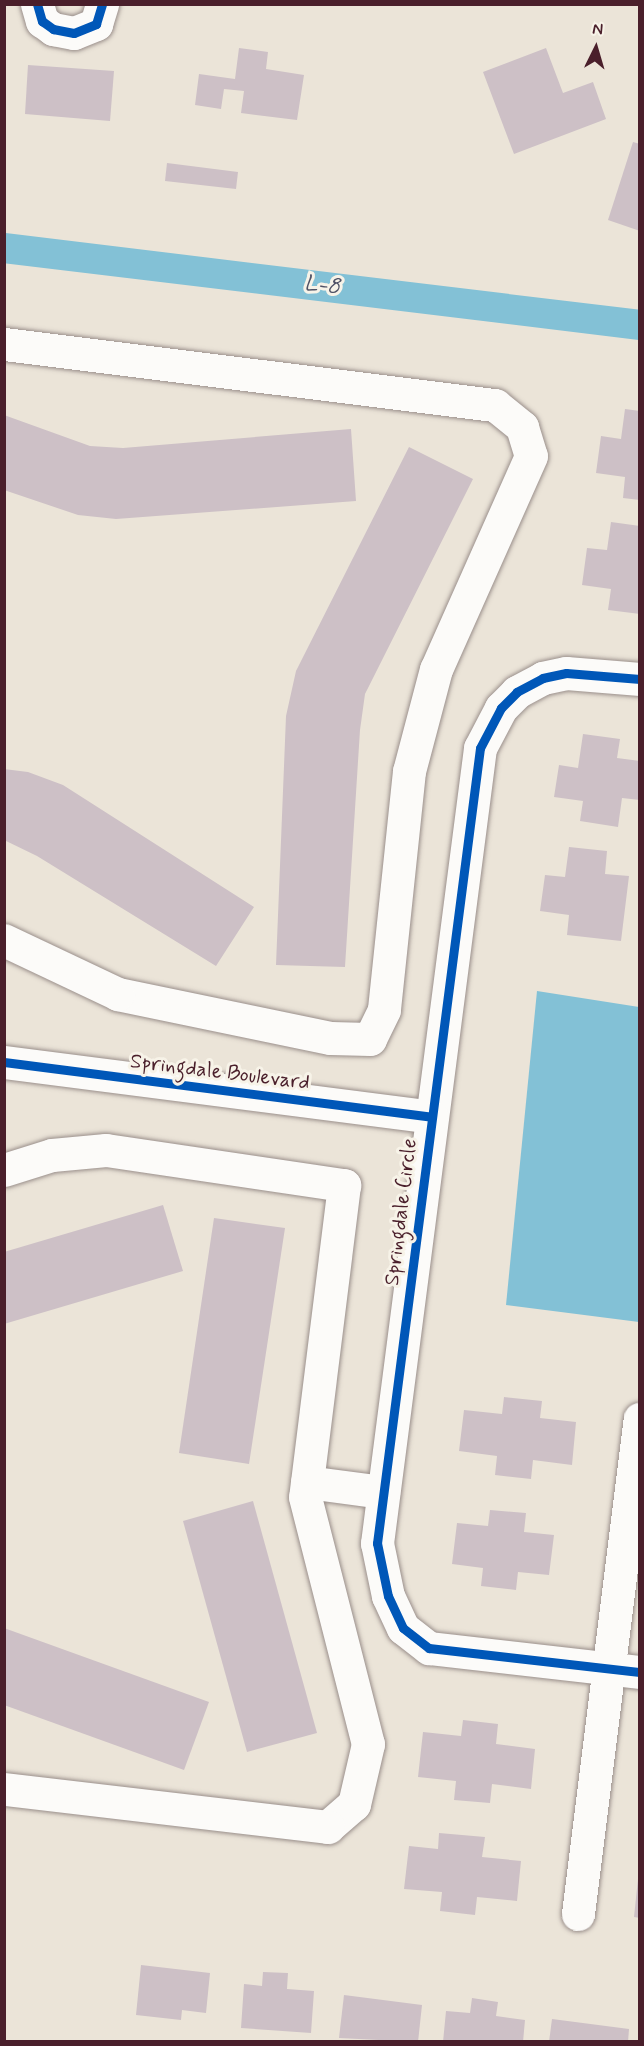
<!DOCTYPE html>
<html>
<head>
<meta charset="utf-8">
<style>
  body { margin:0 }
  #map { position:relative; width:644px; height:2046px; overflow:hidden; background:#ebe4d8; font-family:Mynerve,sans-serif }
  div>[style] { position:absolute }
  .water>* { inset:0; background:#83c1d6 }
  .canal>* { height:30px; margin:-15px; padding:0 15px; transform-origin:15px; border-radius:15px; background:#83c1d6 }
  .building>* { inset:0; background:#cdc0c6 }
  .roads { filter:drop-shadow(0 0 2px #9a8f8b) drop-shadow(0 0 2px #9a8f8b) }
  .minor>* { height:33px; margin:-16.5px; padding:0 16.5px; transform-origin:16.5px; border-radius:16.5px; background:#fcfbf9 }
  .cycleway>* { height:9px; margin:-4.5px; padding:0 4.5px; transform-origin:4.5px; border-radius:4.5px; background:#0057b8 }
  span { translate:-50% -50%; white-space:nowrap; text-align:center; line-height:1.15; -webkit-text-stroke:6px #f7f3e8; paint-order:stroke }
  .street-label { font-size:21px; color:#4a1f2b }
  .water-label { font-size:22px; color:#4f5266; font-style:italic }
  .frame { position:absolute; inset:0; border:6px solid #4a1f2b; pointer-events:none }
  .north { position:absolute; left:566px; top:18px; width:60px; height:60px; -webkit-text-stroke:4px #f7f3e8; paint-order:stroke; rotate:5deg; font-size:16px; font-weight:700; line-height:24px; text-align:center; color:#4a1f2b }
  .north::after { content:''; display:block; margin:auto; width:21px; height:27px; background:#4a1f2b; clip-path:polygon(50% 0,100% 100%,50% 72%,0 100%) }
</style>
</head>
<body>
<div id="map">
  <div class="water">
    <i style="clip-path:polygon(537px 991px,639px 1007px,639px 1322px,506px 1305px)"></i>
  </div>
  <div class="canal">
    <i style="left:4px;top:248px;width:641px;rotate:6.9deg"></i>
  </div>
  <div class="building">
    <i style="clip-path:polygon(239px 48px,268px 52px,266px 69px,304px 75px,297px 120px,241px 113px,244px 91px,224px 89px,221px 109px,195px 105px,199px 74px,235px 79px)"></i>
    <i style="clip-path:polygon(546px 48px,563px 93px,593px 82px,606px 119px,514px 154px,483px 72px)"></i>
    <i style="clip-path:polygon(28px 65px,114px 71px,110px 121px,25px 114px)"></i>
    <i style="clip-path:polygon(633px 142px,640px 144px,640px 231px,608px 220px)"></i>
    <i style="clip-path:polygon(167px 163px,238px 172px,236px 189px,165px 181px)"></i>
    <i style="clip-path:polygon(625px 409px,640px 411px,640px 500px,623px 498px,625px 477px,596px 473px,601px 436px,621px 439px)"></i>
    <i style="clip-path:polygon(4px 415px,90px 446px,123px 448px,351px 429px,356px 501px,116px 519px,78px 515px,4px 490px)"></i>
    <i style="clip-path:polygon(409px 447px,473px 479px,365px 694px,360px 730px,345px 967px,276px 965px,286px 716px,296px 671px)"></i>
    <i style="clip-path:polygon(611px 522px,640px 526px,640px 614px,608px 610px,611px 589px,582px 585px,587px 548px,607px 550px)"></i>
    <i style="clip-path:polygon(583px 734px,620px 739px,617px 758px,640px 761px,640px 800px,622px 798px,618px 827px,580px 821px,583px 801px,554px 797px,559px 765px,578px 768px)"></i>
    <i style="clip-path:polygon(4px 769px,28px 772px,63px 785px,254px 907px,216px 966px,37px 856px,4px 840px)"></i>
    <i style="clip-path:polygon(569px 847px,607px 851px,605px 874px,629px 876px,621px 941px,567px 935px,569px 915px,540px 911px,545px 875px,565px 877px)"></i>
    <i style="clip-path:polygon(163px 1205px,183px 1271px,4px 1324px,4px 1252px)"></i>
    <i style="clip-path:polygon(214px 1218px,285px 1228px,249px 1464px,179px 1453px)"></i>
    <i style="clip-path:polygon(504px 1397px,542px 1401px,540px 1418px,576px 1422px,572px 1465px,533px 1460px,531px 1479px,495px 1475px,497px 1456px,459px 1451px,464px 1410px,502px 1414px)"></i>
    <i style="clip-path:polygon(253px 1501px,317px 1733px,247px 1752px,183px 1521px)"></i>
    <i style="clip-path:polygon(490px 1510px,526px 1513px,524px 1532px,554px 1535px,549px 1575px,518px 1572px,516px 1590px,481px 1586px,483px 1568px,452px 1564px,457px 1523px,488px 1526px)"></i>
    <i style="clip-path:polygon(4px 1628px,209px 1702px,184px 1770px,4px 1705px)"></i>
    <i style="clip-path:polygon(463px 1720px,498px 1724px,496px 1744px,535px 1749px,531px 1789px,492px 1784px,490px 1803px,454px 1800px,456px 1781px,418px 1777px,423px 1732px,461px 1736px)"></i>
    <i style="clip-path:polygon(439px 1833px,485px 1837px,482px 1857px,521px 1861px,517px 1901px,477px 1897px,475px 1915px,440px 1911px,442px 1892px,404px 1889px,409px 1846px,438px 1849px)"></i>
    <i style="clip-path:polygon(638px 1879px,640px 1879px,640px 1918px,634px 1917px)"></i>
    <i style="clip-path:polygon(141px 1965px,210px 1973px,206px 2013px,182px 2010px,181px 2020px,136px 2015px)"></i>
    <i style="clip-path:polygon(263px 1972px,288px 1973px,287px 1989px,314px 1991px,311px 2033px,241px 2028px,244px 1984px,262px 1986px)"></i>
    <i style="clip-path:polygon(344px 1995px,422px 2005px,418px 2042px,339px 2038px)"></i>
    <i style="clip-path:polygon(472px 1998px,498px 2002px,496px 2016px,525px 2020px,523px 2042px,443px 2042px,446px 2011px,470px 2013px)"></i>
    <i style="clip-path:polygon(552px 2019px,629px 2029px,628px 2042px,549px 2042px)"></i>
  </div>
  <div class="roads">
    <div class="minor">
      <i style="left:37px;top:4px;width:18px;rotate:74deg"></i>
      <i style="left:42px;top:21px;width:14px;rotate:36deg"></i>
      <i style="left:53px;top:29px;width:21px;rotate:11deg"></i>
      <i style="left:74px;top:33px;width:24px;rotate:-22deg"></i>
      <i style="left:96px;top:24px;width:21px;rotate:-73deg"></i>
      <i style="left:4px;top:344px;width:495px;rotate:7.1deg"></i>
      <i style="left:495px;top:405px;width:35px;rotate:39deg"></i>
      <i style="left:522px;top:427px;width:30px;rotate:73deg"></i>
      <i style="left:531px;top:456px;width:233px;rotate:114deg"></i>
      <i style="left:436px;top:669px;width:106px;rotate:104.8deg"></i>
      <i style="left:409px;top:771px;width:240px;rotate:96deg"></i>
      <i style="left:384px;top:1010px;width:32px;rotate:116deg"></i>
      <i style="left:370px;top:1039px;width:40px;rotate:-178.6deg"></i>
      <i style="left:330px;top:1038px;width:217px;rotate:-168.3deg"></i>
      <i style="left:118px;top:994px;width:126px;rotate:-154.7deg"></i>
      <i style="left:640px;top:679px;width:74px;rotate:-175.4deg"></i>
      <i style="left:566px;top:673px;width:24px;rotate:168deg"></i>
      <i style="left:543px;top:678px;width:30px;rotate:152deg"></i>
      <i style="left:517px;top:692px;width:23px;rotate:135deg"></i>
      <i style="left:501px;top:708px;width:45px;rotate:117.7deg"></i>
      <i style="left:480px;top:748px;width:802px;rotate:97.38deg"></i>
      <i style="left:377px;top:1543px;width:54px;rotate:78.3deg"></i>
      <i style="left:388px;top:1596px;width:35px;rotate:65deg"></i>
      <i style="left:403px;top:1628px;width:33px;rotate:38deg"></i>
      <i style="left:429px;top:1648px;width:212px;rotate:6.5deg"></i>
      <i style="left:4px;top:1062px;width:431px;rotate:7.3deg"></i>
      <i style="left:4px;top:1170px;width:50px;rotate:-17.4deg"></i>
      <i style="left:52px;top:1155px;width:54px;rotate:-5.3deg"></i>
      <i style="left:106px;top:1150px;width:241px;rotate:8.4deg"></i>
      <i style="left:344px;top:1185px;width:314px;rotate:97.1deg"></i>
      <i style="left:305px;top:1497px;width:255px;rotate:75.7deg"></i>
      <i style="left:368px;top:1744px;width:62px;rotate:103.1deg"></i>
      <i style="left:354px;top:1804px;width:35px;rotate:139deg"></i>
      <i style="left:328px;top:1827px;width:326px;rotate:-173.3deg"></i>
      <i style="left:307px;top:1482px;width:77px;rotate:7.5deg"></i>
      <i style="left:578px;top:1914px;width:499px;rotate:-82.9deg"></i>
    </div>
  </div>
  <div class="cycleway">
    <i style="left:37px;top:4px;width:18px;rotate:74deg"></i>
    <i style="left:42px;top:21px;width:14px;rotate:36deg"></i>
    <i style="left:53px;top:29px;width:21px;rotate:11deg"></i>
    <i style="left:74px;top:33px;width:24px;rotate:-22deg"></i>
    <i style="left:96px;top:24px;width:21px;rotate:-73deg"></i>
    <i style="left:640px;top:679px;width:74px;rotate:-175.4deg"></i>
    <i style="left:566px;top:673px;width:24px;rotate:168deg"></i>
    <i style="left:543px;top:678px;width:30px;rotate:152deg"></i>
    <i style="left:517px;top:692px;width:23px;rotate:135deg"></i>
    <i style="left:501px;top:708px;width:45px;rotate:117.7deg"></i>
    <i style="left:480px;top:748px;width:802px;rotate:97.38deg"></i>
    <i style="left:377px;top:1543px;width:54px;rotate:78.3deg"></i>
    <i style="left:388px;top:1596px;width:35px;rotate:65deg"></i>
    <i style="left:403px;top:1628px;width:33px;rotate:38deg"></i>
    <i style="left:429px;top:1648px;width:212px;rotate:6.5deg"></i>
    <i style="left:4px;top:1062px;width:431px;rotate:7.3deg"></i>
  </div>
  <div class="street-label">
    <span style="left:220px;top:1072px;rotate:7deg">Springdale Boulevard</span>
    <span style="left:401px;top:1212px;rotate:-83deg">Springdale Circle</span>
  </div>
  <div class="water-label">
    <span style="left:322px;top:286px;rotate:7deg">L-8</span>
  </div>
  <div class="frame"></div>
  <div class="north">N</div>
</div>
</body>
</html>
